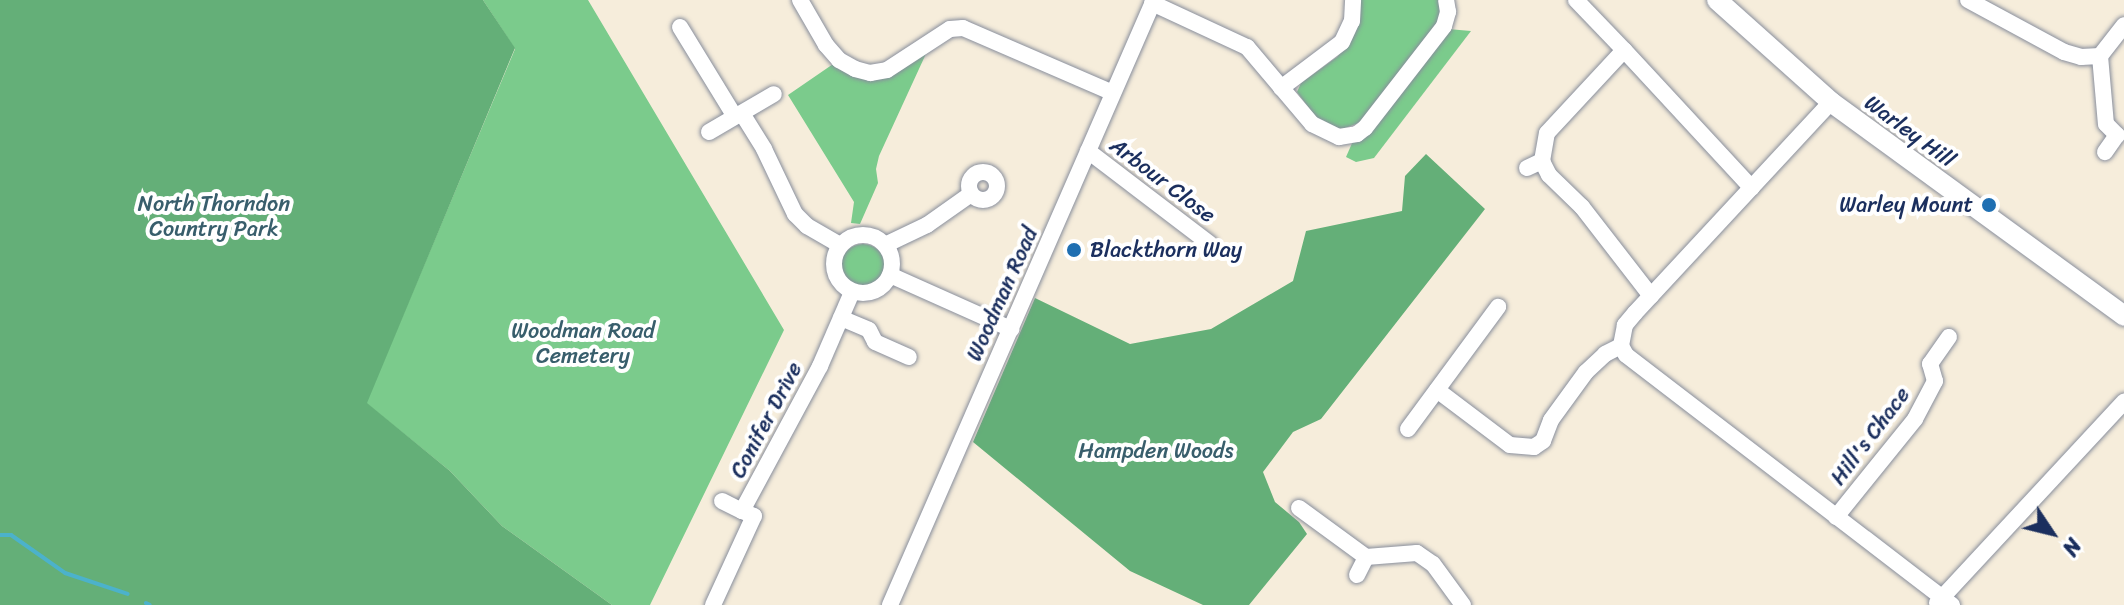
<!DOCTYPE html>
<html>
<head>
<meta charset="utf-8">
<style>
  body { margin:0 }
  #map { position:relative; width:2124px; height:605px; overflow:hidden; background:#f6eddb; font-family:Sriracha,sans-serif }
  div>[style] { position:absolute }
  .green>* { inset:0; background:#7bcb8c }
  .round { border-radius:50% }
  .forest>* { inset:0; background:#64af78 }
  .stream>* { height:4px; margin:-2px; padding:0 2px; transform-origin:2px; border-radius:2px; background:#4cb2cb }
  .roads { filter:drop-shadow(0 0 2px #888e9c) drop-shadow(0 0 2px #888e9c) }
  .minor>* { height:16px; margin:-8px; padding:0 8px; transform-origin:8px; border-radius:8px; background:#fff }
  .minor>.ring { margin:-8px; padding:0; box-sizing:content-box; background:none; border:16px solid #fff; border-radius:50% }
  .major>* { height:20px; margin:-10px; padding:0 10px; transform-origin:10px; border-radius:10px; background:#fff }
  .dots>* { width:22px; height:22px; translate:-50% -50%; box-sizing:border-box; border:4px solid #fff; border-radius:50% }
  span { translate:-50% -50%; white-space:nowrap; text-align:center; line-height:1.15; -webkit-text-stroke:8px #fff; paint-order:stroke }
  .street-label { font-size:22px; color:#1b2f5e }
  .park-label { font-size:22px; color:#385e6c }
  .poi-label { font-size:22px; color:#1b2f5e }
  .right { translate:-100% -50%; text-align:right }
  .left { translate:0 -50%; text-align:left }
  .north { position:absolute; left:2012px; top:493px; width:80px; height:80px; -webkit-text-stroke:6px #fff; paint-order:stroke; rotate:125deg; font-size:22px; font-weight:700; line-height:32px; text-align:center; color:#1b2f5e }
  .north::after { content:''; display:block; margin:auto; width:28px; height:36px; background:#1b2f5e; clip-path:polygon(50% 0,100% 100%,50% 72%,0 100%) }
</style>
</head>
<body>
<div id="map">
  <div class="green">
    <i style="clip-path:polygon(483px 0,588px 0,784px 330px,650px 605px,612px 605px,502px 526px,450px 471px,366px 403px,515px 49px)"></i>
    <i style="clip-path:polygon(1359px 0,1438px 0,1441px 7px,1438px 21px,1361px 122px,1340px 130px,1317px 119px,1297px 92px,1301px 83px,1337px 57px,1351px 41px)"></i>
    <i style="clip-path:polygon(1448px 29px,1471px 31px,1374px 158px,1356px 162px,1346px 157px,1353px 141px)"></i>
    <i style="clip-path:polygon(930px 45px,879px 156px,876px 169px,878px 183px,860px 224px,851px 223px,854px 202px,788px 95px,839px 60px,870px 73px)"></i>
    <i class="round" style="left:841px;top:244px;width:44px;height:44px"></i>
  </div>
  <div class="forest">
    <i style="clip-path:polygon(0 0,483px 0,515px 48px,367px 403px,450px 471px,502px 526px,612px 605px,0 605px)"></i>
    <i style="clip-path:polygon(1426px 154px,1485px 209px,1321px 419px,1293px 432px,1263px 472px,1275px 502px,1299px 522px,1307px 534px,1249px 605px,1203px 605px,1130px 571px,973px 442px,1035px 298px,1130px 344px,1211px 329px,1293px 281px,1306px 231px,1402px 211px,1405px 176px)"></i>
  </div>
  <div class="stream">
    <i style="left:0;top:535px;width:11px"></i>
    <i style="left:11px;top:535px;width:66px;rotate:35.1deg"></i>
    <i style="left:65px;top:573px;width:66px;rotate:18.4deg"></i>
    <i style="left:146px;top:603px;width:4px;rotate:27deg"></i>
  </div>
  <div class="roads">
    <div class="minor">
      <i style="left:800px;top:0;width:52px;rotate:60deg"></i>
      <i style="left:826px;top:45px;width:20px;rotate:49deg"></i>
      <i style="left:839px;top:60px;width:18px;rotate:29deg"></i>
      <i style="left:855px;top:69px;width:16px;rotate:15deg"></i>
      <i style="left:870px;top:73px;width:17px;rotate:-10deg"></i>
      <i style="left:887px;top:70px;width:75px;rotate:-33.1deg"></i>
      <i style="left:950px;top:29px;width:13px;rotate:-4deg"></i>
      <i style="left:963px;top:28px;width:163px;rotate:23.4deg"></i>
      <i style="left:1576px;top:0;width:69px;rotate:46.2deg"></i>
      <i style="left:1968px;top:0;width:109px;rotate:28.4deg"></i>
      <i style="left:2064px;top:52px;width:18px;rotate:16deg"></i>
      <i style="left:2081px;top:57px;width:19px;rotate:-3deg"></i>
      <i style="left:2100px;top:56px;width:39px;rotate:-52deg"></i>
      <i style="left:1152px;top:3px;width:105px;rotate:24.9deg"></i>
      <i style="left:1247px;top:47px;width:101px;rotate:49.8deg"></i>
      <i style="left:1312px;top:124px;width:30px;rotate:26deg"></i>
      <i style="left:1339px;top:137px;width:18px;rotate:-9deg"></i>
      <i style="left:1357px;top:134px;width:10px;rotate:-37deg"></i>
      <i style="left:1365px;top:128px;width:129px;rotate:-52.2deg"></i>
      <i style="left:1444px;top:26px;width:15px;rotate:-74deg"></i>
      <i style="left:1448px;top:12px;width:12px;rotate:-99deg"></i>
      <i style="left:680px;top:27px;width:103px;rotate:58.5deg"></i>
      <i style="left:2100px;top:56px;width:68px;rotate:85deg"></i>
      <i style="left:2106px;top:124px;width:16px;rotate:45deg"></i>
      <i style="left:2117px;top:135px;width:21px;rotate:125deg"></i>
      <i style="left:1281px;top:88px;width:76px;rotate:-37deg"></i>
      <i style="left:1342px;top:42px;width:23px;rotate:-65deg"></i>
      <i style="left:1352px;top:21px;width:21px;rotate:-87deg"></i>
      <i style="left:1831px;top:102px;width:288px;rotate:132.9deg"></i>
      <i style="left:1635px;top:313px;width:16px;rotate:130deg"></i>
      <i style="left:1625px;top:325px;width:21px;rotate:101deg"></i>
      <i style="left:1621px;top:346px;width:10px;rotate:61deg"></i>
      <i style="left:1626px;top:355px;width:411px;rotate:37.5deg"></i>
      <i style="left:743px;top:115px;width:40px;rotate:58deg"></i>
      <i style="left:764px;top:149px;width:72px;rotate:64.5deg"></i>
      <i style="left:795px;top:214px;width:17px;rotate:45deg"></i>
      <i style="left:807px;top:226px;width:38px;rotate:30deg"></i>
      <i style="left:709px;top:132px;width:75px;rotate:-30.3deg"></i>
      <i style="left:1088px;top:151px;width:153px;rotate:37.3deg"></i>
      <i style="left:1527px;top:168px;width:17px;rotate:-25deg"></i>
      <i class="ring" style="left:969px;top:172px;width:12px;height:12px"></i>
      <i class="ring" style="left:834px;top:235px;width:42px;height:42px"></i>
      <i style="left:885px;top:245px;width:47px;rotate:-25.5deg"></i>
      <i style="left:927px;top:225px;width:54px;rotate:-35.2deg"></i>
      <i style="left:890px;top:275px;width:133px;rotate:24.1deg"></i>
      <i style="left:1651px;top:296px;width:113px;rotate:-127.8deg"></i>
      <i style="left:1582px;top:207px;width:46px;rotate:-135.9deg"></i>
      <i style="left:1549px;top:175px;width:16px;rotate:-117deg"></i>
      <i style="left:1542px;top:161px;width:28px;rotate:-80deg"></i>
      <i style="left:1547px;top:133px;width:113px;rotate:-47.1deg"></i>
      <i style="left:1624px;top:50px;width:188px;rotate:47.2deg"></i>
      <i style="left:841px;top:318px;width:30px;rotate:23deg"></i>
      <i style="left:869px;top:330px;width:13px;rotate:63deg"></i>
      <i style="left:875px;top:342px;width:37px;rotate:24deg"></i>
      <i style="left:1437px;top:390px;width:91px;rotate:37deg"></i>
      <i style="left:1510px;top:445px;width:24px;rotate:5deg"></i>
      <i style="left:1534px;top:447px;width:11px;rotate:-34deg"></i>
      <i style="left:1543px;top:441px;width:22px;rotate:-69deg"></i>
      <i style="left:1551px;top:420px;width:59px;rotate:-53.9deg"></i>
      <i style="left:1586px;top:372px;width:26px;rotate:-43deg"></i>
      <i style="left:1605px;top:354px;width:18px;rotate:-27deg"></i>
      <i style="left:1408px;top:429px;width:152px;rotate:-53.6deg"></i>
      <i style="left:722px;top:501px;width:22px;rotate:27deg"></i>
      <i style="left:1299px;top:508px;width:83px;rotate:36.2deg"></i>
      <i style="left:1366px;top:557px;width:51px;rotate:-4.5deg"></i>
      <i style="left:1417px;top:553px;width:19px;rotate:35deg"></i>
      <i style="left:1433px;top:564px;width:51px;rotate:53.8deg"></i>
      <i style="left:1836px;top:517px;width:126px;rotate:-51.1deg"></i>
      <i style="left:1915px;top:419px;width:43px;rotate:-62.2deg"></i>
      <i style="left:1935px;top:381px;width:18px;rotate:-106deg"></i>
      <i style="left:1930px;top:364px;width:33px;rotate:-55deg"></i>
      <i style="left:1357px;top:575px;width:20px;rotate:-63deg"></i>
      <i style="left:1937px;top:603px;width:275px;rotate:-47.1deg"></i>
      <i style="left:713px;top:605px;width:98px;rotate:-65.3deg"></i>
      <i style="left:754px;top:516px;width:13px;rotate:-157deg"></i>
      <i style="left:742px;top:511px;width:165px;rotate:-61.7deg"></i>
      <i style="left:820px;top:366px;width:81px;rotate:-66.6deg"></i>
      <i style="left:890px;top:605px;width:660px;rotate:-66.43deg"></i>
    </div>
    <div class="major">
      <i style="left:1717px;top:0;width:153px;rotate:41.8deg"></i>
      <i style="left:1831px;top:102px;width:363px;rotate:36.1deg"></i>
    </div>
  </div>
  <div class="dots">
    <i style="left:1989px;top:205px;background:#1f6fb2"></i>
    <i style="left:1074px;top:250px;background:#1f6fb2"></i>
  </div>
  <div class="street-label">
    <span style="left:1910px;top:131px;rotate:36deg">Warley Hill</span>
    <span style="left:1163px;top:180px;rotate:37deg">Arbour Close</span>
    <span style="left:1002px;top:294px;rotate:-66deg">Woodman Road</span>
    <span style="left:766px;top:420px;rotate:-62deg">Conifer Drive</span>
    <span style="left:1870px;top:436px;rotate:-53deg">Hill's Chace</span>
  </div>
  <div class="park-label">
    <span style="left:214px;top:216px">North Thorndon<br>Country Park</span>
    <span style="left:583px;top:343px">Woodman Road<br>Cemetery</span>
    <span style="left:1156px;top:451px">Hampden Woods</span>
  </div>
  <div class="poi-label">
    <span class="right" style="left:1973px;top:205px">Warley Mount</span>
    <span class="left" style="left:1090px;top:250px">Blackthorn Way</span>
  </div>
  <div class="north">N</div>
</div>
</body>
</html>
